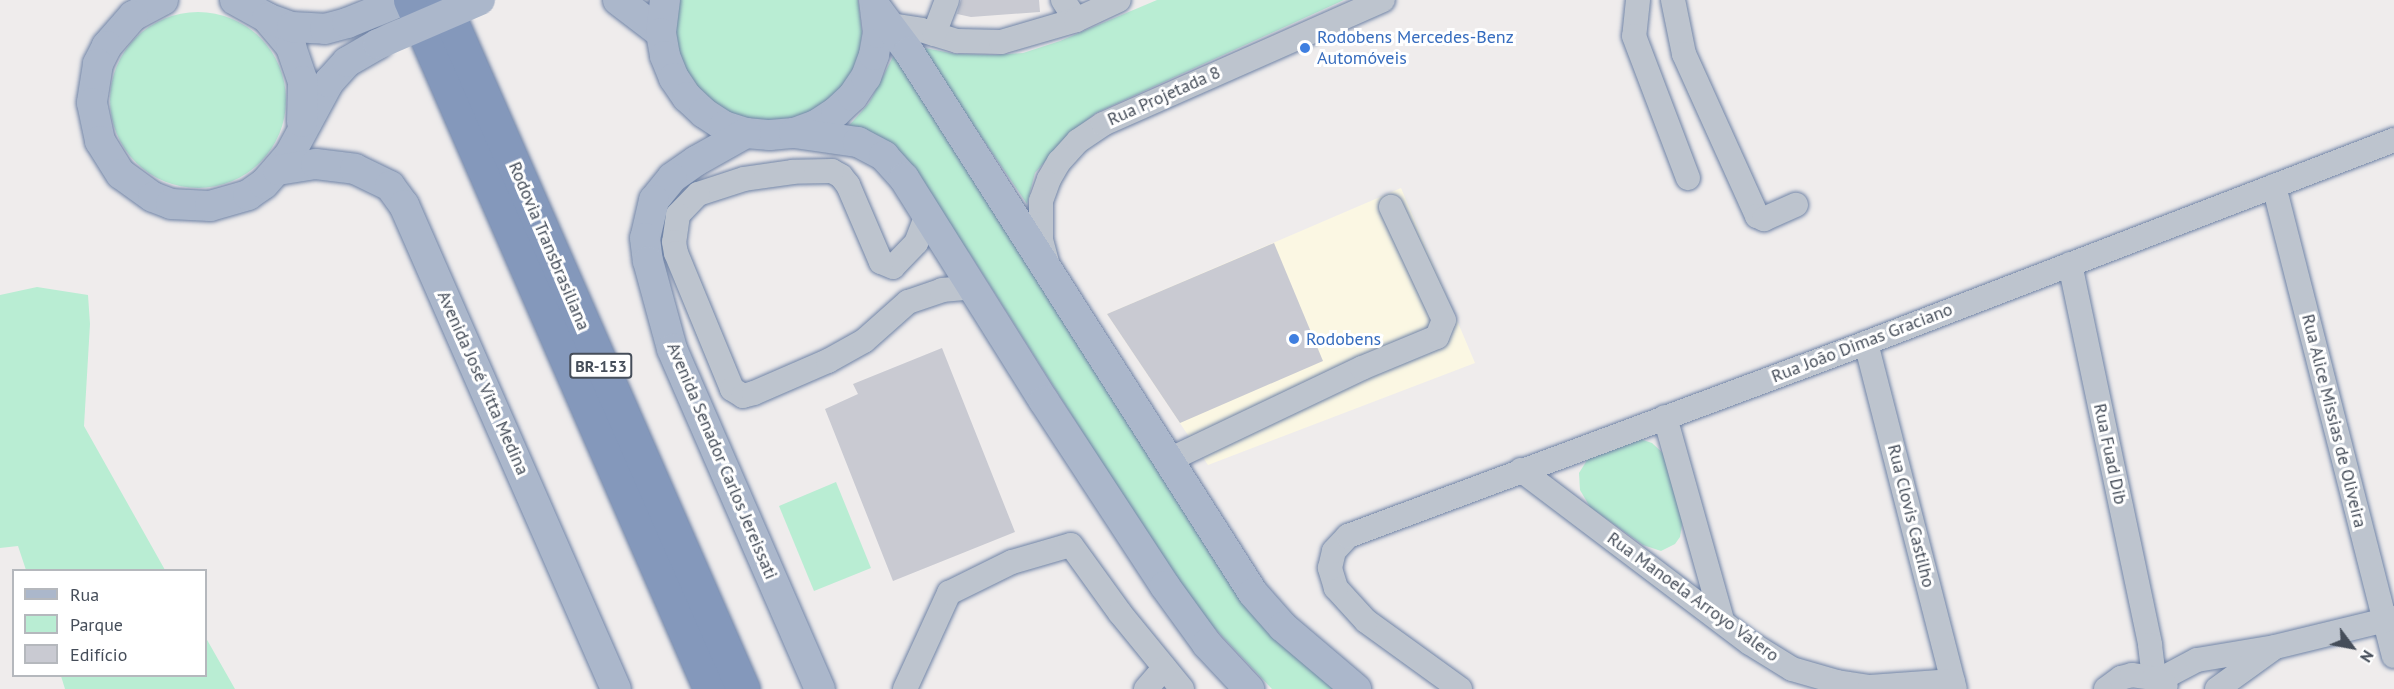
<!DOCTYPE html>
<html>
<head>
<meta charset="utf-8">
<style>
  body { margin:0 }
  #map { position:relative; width:2394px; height:689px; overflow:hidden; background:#efecec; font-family:"PT Sans",sans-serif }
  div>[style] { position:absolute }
  .commercial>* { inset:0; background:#fbf7e3 }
  .green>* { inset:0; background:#b9edd3 }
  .round { border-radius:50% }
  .building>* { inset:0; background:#c9cad2 }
  .roads { filter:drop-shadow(0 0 2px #6f83a6) drop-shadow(0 0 2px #6f83a6) }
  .minor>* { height:24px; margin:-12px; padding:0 12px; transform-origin:12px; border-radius:12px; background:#bdc4ce }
  .major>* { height:30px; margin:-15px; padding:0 15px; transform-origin:15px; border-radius:15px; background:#abb7cb }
  .highway>* { height:33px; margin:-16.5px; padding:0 16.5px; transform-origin:16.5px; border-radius:16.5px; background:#8498bb }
  .major-bridge>* { height:30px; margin:-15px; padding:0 15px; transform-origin:15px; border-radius:15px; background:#abb7cb }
  .dots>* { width:16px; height:16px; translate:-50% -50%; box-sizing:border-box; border:3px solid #fff; border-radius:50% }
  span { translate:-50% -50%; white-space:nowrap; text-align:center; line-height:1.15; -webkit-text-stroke:6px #fff; paint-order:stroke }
  .shield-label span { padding:2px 4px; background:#fff; border:2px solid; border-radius:4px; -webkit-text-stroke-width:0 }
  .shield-label { font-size:16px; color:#454d59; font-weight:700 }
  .shop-label { font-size:18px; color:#366cbe }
  .left { translate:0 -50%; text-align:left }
  .street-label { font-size:18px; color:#454d59 }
  .legend { position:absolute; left:12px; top:569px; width:195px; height:108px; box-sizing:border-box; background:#fff; border:2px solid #b5b8bd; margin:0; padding:8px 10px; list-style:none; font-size:18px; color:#454d59 }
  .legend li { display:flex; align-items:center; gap:12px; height:30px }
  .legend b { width:30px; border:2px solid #b5b8bd }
  .north { position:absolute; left:2322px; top:617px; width:60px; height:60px; -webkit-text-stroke:4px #fff; paint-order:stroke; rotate:122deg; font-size:16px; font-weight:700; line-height:24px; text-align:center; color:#454d59 }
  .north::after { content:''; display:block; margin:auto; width:21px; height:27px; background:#454d59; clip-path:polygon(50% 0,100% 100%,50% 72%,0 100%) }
</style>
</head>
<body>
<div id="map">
  <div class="commercial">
    <i style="clip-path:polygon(1401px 188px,1475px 363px,1208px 465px,1107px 314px)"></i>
  </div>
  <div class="green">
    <i style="clip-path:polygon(680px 0,858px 0,862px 33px,859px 54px,851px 74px,839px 91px,824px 105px,805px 115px,764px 123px,724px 112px,693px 85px,676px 46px,675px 25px)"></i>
    <i style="clip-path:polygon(1157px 0,1344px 0,1096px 113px,1069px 134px,1035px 173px,1027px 204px,920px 47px,956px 54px,995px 55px,1023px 53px,1060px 41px)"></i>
    <i class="round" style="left:110px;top:12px;width:176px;height:176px"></i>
    <i style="clip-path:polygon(895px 53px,1165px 482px,1347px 689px,1272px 689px,1204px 617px,1133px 512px,972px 257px,897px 149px,846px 129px,869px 103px)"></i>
    <i style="clip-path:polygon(37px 287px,88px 295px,90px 324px,84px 426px,165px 570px,26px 570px,18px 546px,0 548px,0 295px)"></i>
    <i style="clip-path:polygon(1637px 438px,1652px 443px,1664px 454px,1683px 519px,1680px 537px,1675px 544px,1661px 551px,1643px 545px,1590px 507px,1580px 490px,1579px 473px,1589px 457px)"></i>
    <i style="clip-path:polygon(836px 482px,871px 568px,814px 591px,779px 506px)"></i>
    <i style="clip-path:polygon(206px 638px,235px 689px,65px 689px,61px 676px,206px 676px)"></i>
  </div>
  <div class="building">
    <i style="clip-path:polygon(961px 0,1039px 0,1040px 12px,971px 17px,957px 14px)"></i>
    <i style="clip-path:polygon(1274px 243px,1323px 361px,1180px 423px,1107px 314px)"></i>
    <i style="clip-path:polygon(942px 348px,1015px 532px,893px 581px,825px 409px,858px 394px,853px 384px)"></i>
  </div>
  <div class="roads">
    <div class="minor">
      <i style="left:1063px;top:0;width:24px;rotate:57deg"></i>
      <i style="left:1638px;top:0;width:36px;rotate:96deg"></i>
      <i style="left:1634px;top:36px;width:152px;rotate:69.2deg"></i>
      <i style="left:1673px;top:0;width:55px;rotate:78.5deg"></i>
      <i style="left:1684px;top:54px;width:178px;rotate:65.7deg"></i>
      <i style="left:1757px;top:216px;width:8px;rotate:23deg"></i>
      <i style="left:1764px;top:219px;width:35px;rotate:-24deg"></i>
      <i style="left:891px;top:25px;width:30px;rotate:9deg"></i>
      <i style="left:921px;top:30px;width:38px;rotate:17deg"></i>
      <i style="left:957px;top:41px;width:44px;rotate:1.3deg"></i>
      <i style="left:1001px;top:42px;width:78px;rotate:-16.3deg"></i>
      <i style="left:1076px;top:20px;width:47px;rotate:-24.9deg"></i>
      <i style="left:934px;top:34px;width:36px;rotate:-69deg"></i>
      <i style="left:2274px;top:186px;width:485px;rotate:75.7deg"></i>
      <i style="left:928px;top:212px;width:33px;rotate:111deg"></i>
      <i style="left:916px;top:243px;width:33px;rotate:134deg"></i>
      <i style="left:893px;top:267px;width:13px;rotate:-157deg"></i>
      <i style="left:881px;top:262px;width:84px;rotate:-113.2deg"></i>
      <i style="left:848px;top:185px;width:11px;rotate:-128deg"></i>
      <i style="left:841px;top:176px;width:10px;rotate:-151deg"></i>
      <i style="left:832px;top:171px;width:39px;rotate:179deg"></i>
      <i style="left:793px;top:172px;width:49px;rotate:171.9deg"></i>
      <i style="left:744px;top:179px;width:48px;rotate:161.9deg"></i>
      <i style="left:698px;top:194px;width:29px;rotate:134deg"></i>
      <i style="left:678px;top:215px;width:27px;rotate:98deg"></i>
      <i style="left:674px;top:242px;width:11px;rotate:80deg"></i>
      <i style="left:676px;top:253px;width:147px;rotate:67.6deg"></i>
      <i style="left:732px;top:389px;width:13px;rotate:32deg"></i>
      <i style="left:743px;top:396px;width:11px;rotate:-15deg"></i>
      <i style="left:754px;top:393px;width:81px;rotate:-23.4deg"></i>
      <i style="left:828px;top:361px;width:41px;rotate:-29.1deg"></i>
      <i style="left:864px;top:341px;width:59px;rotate:-41.6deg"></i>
      <i style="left:908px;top:302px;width:36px;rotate:-19deg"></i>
      <i style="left:942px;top:290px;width:33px;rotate:-5deg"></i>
      <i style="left:1047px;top:262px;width:23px;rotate:-105deg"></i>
      <i style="left:1041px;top:240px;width:39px;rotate:-90deg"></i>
      <i style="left:1041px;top:201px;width:23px;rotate:-70deg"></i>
      <i style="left:1049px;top:179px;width:20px;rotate:-60deg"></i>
      <i style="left:1059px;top:162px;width:28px;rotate:-48deg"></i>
      <i style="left:1078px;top:141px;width:30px;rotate:-34deg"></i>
      <i style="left:1103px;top:124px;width:306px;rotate:-23.9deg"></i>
      <i style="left:2070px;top:264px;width:389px;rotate:78.1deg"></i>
      <i style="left:2150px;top:645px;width:33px;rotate:83deg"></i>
      <i style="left:1866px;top:343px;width:357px;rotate:75.6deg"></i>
      <i style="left:1665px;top:417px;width:211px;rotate:74.3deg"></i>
      <i style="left:1167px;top:461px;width:216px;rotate:-25.5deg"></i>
      <i style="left:1362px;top:368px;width:81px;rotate:-22.5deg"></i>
      <i style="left:1437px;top:337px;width:18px;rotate:-68deg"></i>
      <i style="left:1444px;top:320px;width:125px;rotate:-115.1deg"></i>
      <i style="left:1521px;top:470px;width:287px;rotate:37.1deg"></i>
      <i style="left:1750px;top:643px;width:49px;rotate:31.8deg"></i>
      <i style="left:1792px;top:669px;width:47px;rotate:16.1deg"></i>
      <i style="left:1837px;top:682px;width:33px;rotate:9deg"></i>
      <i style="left:1870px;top:687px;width:83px;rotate:-4.1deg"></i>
      <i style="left:2159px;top:680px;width:43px;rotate:-27.8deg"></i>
      <i style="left:2197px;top:660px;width:79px;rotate:-9.5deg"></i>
      <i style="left:2275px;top:647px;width:122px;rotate:-13.7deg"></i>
      <i style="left:905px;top:689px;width:106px;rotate:-65.4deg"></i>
      <i style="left:949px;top:593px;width:70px;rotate:-26.2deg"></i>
      <i style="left:1012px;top:562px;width:61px;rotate:-16.1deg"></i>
      <i style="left:1071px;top:545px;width:84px;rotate:54.2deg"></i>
      <i style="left:1120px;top:613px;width:98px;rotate:50.8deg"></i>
      <i style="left:1146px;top:689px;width:28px;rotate:-49deg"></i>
      <i style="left:1460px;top:689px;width:116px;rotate:-144.1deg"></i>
      <i style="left:1366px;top:621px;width:45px;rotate:-132.3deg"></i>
      <i style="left:1336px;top:588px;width:21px;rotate:-107deg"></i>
      <i style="left:1330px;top:568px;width:17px;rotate:-77deg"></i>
      <i style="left:1334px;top:551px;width:21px;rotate:-47deg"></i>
      <i style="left:1348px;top:536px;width:553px;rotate:-20.43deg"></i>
      <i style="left:1866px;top:343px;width:566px;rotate:-21.03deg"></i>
      <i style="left:2106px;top:689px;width:19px;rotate:-36deg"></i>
      <i style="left:2121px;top:678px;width:11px;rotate:-15deg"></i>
      <i style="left:2132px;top:675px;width:22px;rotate:8deg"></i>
      <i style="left:2154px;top:678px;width:14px;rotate:34deg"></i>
      <i style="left:2217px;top:689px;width:67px;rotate:-35.8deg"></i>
    </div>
    <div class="major">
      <i style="left:163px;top:0;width:34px;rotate:152deg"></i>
      <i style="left:133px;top:16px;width:40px;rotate:131deg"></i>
      <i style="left:107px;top:46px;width:20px;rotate:117deg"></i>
      <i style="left:98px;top:64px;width:39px;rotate:99deg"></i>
      <i style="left:92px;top:103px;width:39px;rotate:78deg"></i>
      <i style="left:100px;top:141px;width:39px;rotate:58deg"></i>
      <i style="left:121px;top:174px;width:39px;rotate:36deg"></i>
      <i style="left:153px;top:197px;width:19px;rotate:21deg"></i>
      <i style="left:171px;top:204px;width:39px;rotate:3deg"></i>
      <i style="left:210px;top:206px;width:40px;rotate:-16deg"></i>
      <i style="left:248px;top:195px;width:19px;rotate:-35deg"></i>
      <i style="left:264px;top:184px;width:40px;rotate:-49deg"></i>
      <i style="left:290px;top:154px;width:82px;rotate:-61.6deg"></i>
      <i style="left:329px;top:82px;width:27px;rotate:-48deg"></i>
      <i style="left:347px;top:62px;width:36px;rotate:-30deg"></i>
      <i style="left:235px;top:0;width:37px;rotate:29deg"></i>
      <i style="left:267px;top:18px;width:38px;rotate:50deg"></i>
      <i style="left:291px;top:47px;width:36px;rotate:71deg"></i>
      <i style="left:303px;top:81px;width:41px;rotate:91.4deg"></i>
      <i style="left:618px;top:0;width:54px;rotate:37.5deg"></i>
      <i style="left:665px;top:0;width:33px;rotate:97deg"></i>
      <i style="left:661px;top:33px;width:23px;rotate:80deg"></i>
      <i style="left:665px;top:56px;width:24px;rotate:68deg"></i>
      <i style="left:674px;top:78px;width:23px;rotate:56deg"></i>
      <i style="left:687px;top:97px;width:23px;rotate:43deg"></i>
      <i style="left:704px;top:113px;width:24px;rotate:33deg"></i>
      <i style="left:724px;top:126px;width:23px;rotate:18deg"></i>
      <i style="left:746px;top:133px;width:24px;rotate:5deg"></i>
      <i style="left:770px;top:135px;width:24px;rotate:-5deg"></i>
      <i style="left:794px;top:133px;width:23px;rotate:-20deg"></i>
      <i style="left:816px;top:125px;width:24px;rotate:-33deg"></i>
      <i style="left:836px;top:112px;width:23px;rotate:-43deg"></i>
      <i style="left:853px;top:96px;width:23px;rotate:-56deg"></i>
      <i style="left:866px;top:77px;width:23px;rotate:-70deg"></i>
      <i style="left:874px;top:55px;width:22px;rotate:-80deg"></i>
      <i style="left:878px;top:33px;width:33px;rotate:-97deg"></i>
      <i style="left:877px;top:9px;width:54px;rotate:53.3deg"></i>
      <i style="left:909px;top:52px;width:641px;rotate:57.55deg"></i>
      <i style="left:1253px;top:593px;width:45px;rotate:48.6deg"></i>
      <i style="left:1283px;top:627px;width:96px;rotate:40.3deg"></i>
      <i style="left:267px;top:18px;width:27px;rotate:20deg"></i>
      <i style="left:292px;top:27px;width:33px;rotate:3deg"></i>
      <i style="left:325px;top:29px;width:23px;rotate:-15deg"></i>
      <i style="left:347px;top:23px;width:61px;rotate:-22deg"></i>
      <i style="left:746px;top:133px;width:57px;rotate:150.8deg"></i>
      <i style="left:696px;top:161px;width:29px;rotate:145deg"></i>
      <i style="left:672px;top:178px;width:28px;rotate:129deg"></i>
      <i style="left:654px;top:200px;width:39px;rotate:103deg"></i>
      <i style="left:645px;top:238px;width:23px;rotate:83deg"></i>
      <i style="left:648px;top:261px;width:91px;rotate:74.7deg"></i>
      <i style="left:672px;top:349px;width:371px;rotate:66.5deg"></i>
      <i style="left:794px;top:133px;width:65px;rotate:8deg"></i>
      <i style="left:858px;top:142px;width:30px;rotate:28deg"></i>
      <i style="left:884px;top:156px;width:30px;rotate:48deg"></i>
      <i style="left:904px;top:178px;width:263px;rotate:57.9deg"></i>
      <i style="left:1044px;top:401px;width:221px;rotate:56.8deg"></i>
      <i style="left:1165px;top:586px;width:72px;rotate:54.1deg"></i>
      <i style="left:1207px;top:644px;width:62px;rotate:47deg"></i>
      <i style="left:278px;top:170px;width:38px;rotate:-9deg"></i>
      <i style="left:316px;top:164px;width:39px;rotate:7deg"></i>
      <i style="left:355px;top:169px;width:39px;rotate:26deg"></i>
      <i style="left:390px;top:186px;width:24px;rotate:54deg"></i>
      <i style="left:404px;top:205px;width:528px;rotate:66.35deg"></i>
    </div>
    <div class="highway">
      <i style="left:410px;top:0;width:751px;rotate:66.47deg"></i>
      <i style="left:442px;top:0;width:752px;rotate:66.4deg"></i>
    </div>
  </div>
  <div class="major-bridge">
    <i style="left:378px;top:44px;width:111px;rotate:-23.3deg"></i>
  </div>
  <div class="dots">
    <i style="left:1305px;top:48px;background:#3f7fe0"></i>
    <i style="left:1294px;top:339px;background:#3f7fe0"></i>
  </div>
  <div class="shield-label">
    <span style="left:601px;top:366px">BR-153</span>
  </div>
  <div class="shop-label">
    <span class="left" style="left:1317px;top:48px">Rodobens Mercedes-Benz<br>Automóveis</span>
    <span class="left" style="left:1306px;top:339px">Rodobens</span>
  </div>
  <div class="street-label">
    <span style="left:1164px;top:96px;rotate:-24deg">Rua Projetada 8</span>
    <span style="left:549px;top:246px;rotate:67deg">Rodovia Transbrasiliana</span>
    <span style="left:1862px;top:343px;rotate:-21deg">Rua João Dimas Graciano</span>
    <span style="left:483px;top:383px;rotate:66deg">Avenida José Vitta Medina</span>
    <span style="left:2334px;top:421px;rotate:76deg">Rua Alice Missias de Oliveira</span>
    <span style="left:2110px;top:454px;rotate:78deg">Rua Fuad Dib</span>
    <span style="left:722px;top:461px;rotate:67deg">Avenida Senador Carlos Jereissati</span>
    <span style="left:1911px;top:516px;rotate:76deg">Rua Clovis Castilho</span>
    <span style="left:1693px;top:597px;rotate:36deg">Rua Manoela Arroyo Valero</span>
  </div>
  <ul class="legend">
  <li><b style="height:8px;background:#abb7cb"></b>Rua</li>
  <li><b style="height:16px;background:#b9edd3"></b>Parque</li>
  <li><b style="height:16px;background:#c9cad2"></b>Edifício</li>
  </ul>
  <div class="north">N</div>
</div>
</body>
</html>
